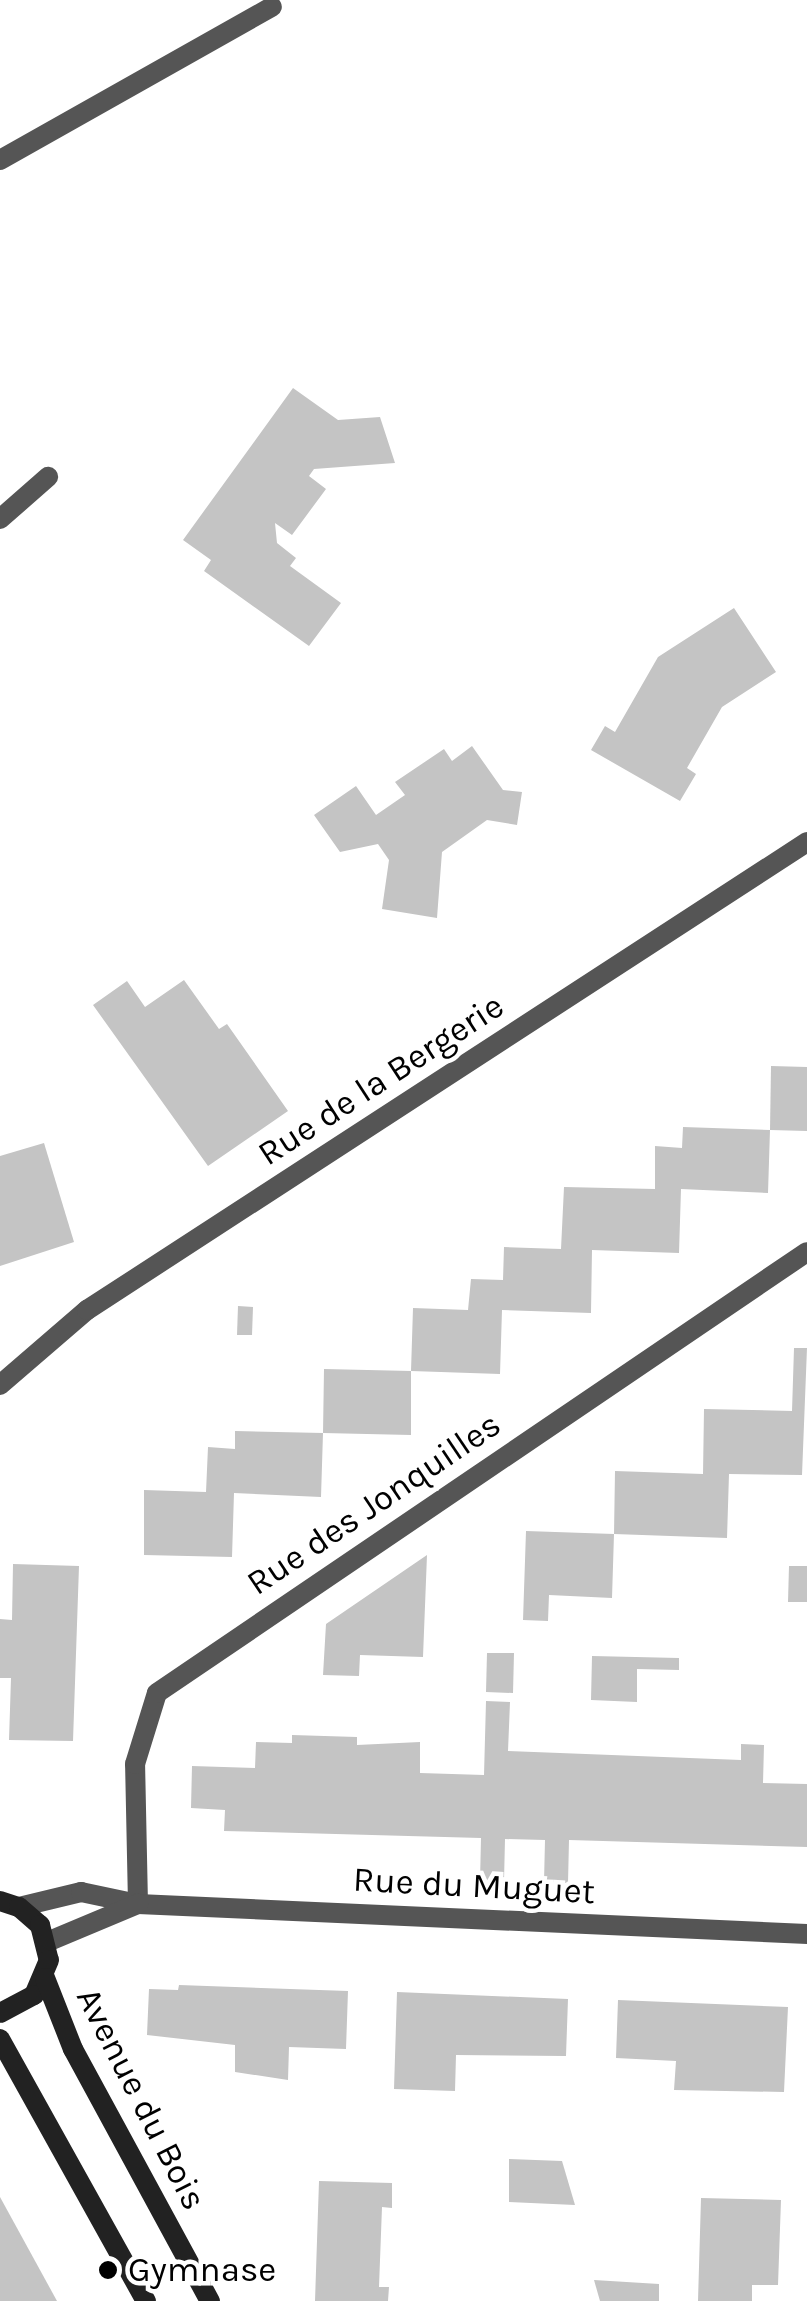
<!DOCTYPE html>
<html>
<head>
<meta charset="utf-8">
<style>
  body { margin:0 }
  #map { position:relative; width:807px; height:2301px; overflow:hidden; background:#fff; font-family:Karla,sans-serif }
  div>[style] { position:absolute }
  .building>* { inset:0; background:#c4c4c4 }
  .lane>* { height:20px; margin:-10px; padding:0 10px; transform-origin:10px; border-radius:10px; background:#555 }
  .street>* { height:20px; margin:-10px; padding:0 10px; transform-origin:10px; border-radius:10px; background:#555 }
  .secondary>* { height:20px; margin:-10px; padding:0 10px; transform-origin:10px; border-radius:10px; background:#222 }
  .dots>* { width:28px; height:28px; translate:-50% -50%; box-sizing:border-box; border:5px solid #fff; border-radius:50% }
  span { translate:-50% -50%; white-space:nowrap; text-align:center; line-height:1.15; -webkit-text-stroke:9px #fff; paint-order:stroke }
  .street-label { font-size:35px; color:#000 }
  .poi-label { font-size:35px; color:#000 }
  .left { translate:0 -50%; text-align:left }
</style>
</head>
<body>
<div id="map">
  <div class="building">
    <i style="clip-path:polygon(293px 388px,338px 420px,380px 417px,395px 463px,314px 469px,309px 476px,326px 489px,292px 535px,275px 523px,277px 543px,296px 558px,290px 566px,341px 603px,309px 646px,204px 571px,211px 560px,183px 540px)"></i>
    <i style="clip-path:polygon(734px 608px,776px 672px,722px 707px,687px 768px,696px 774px,680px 801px,591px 750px,605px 726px,615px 732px,658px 657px)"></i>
    <i style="clip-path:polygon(472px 746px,503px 790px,522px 792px,517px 825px,487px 820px,442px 852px,437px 918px,382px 909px,389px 860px,378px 844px,340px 852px,314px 815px,356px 786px,376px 815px,405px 795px,395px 782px,444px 749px,452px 761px)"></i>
    <i style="clip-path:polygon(184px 980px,219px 1029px,227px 1024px,288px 1111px,208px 1166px,93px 1005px,127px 981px,145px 1007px)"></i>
    <i style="clip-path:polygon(771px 1066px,807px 1067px,807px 1131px,770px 1130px)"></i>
    <i style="clip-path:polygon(683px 1127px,770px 1130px,768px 1193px,681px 1189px,679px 1253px,592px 1250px,591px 1313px,502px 1310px,500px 1374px,411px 1371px,411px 1435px,323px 1433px,324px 1369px,411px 1371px,413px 1308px,468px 1310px,471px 1279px,503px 1280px,504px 1247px,561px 1249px,564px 1187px,655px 1189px,655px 1146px,682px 1148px)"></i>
    <i style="clip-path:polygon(44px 1143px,74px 1242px,0 1266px,0 1156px)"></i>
    <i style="clip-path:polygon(238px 1306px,253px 1307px,252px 1335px,237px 1335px)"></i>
    <i style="clip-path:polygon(794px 1348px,807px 1348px,802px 1475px,729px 1474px,727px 1538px,614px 1534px,615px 1471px,703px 1474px,704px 1409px,792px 1411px)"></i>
    <i style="clip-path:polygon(235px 1431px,323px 1433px,321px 1497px,234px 1493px,232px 1557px,144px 1555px,144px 1490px,206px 1492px,208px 1447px,235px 1449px)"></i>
    <i style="clip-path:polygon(526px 1531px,614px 1534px,612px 1598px,549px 1595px,548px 1621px,523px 1620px)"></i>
    <i style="clip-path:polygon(427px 1555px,423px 1657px,360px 1655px,359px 1676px,323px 1675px,326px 1624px)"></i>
    <i style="clip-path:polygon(13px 1564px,79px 1566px,73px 1741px,9px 1740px,11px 1678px,0 1678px,0 1619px,12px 1620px)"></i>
    <i style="clip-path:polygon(789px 1566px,807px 1566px,807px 1602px,788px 1602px)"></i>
    <i style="clip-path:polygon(487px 1653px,514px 1653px,513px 1693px,486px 1692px)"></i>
    <i style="clip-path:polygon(592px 1656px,679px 1658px,679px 1670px,637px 1669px,637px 1702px,591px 1700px)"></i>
    <i style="clip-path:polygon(486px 1701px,510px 1702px,508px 1751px,741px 1760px,741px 1744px,764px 1745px,763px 1783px,807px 1784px,807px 1847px,569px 1840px,568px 1883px,544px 1882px,545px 1840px,505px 1839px,504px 1881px,480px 1881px,481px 1838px,224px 1831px,225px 1810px,191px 1808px,192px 1766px,255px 1768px,256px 1742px,292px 1743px,292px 1735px,357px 1737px,357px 1745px,420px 1742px,420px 1773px,484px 1775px)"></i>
    <i style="clip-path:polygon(179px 1985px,348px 1991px,346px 2049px,289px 2047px,288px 2080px,235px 2072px,235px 2045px,147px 2035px,149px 1989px,178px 1990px)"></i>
    <i style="clip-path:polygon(397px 1992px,568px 1999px,566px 2056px,456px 2055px,455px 2091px,394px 2089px)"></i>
    <i style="clip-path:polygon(618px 2000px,788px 2007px,784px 2092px,674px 2090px,676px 2061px,616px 2058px)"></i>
    <i style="clip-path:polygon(509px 2159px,562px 2161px,575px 2205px,509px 2202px)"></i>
    <i style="clip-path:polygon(319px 2181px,392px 2183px,392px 2208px,382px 2207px,379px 2287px,389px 2287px,388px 2301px,315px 2301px)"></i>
    <i style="clip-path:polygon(0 2197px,57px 2301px,0 2301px)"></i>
    <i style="clip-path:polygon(701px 2198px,781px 2200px,778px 2285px,752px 2285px,752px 2301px,698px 2301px)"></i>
    <i style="clip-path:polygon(594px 2280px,659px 2284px,659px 2301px,600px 2301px)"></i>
  </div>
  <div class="lane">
    <i style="left:0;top:160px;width:312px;rotate:-29.4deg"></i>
    <i style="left:0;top:519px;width:64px;rotate:-41.2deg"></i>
  </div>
  <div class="street">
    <i style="left:0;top:1385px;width:115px;rotate:-40.8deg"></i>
    <i style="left:87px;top:1310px;width:859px;rotate:-33.02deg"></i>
    <i style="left:138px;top:1904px;width:140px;rotate:-91.2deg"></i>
    <i style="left:135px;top:1764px;width:74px;rotate:-72.8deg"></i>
    <i style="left:157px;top:1693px;width:785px;rotate:-34.16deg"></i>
    <i style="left:19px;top:1907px;width:64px;rotate:-13.6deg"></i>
    <i style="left:81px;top:1892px;width:58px;rotate:11.9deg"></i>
    <i style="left:138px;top:1904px;width:670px;rotate:2.57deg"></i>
    <i style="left:47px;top:1942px;width:99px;rotate:-22.7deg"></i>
  </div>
  <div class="secondary">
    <i style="left:0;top:1901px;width:20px;rotate:18deg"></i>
    <i style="left:19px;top:1907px;width:28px;rotate:41deg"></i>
    <i style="left:40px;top:1925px;width:36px;rotate:76deg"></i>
    <i style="left:49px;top:1960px;width:38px;rotate:113deg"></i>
    <i style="left:34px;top:1995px;width:38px;rotate:152deg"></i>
    <i style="left:45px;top:1978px;width:76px;rotate:68.5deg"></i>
    <i style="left:73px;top:2049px;width:287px;rotate:61.5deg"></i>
    <i style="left:0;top:2039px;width:300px;rotate:60.9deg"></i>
  </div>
  <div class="dots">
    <i style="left:108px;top:2270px;background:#000"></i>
  </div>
  <div class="street-label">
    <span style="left:381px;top:1080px;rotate:-33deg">Rue de la Bergerie</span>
    <span style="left:374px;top:1504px;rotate:-34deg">Rue des Jonquilles</span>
    <span style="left:474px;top:1886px;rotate:3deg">Rue du Muguet</span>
    <span style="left:141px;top:2099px;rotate:63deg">Avenue du Bois</span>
  </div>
  <div class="poi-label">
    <span class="left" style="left:128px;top:2270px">Gymnase</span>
  </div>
</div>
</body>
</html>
